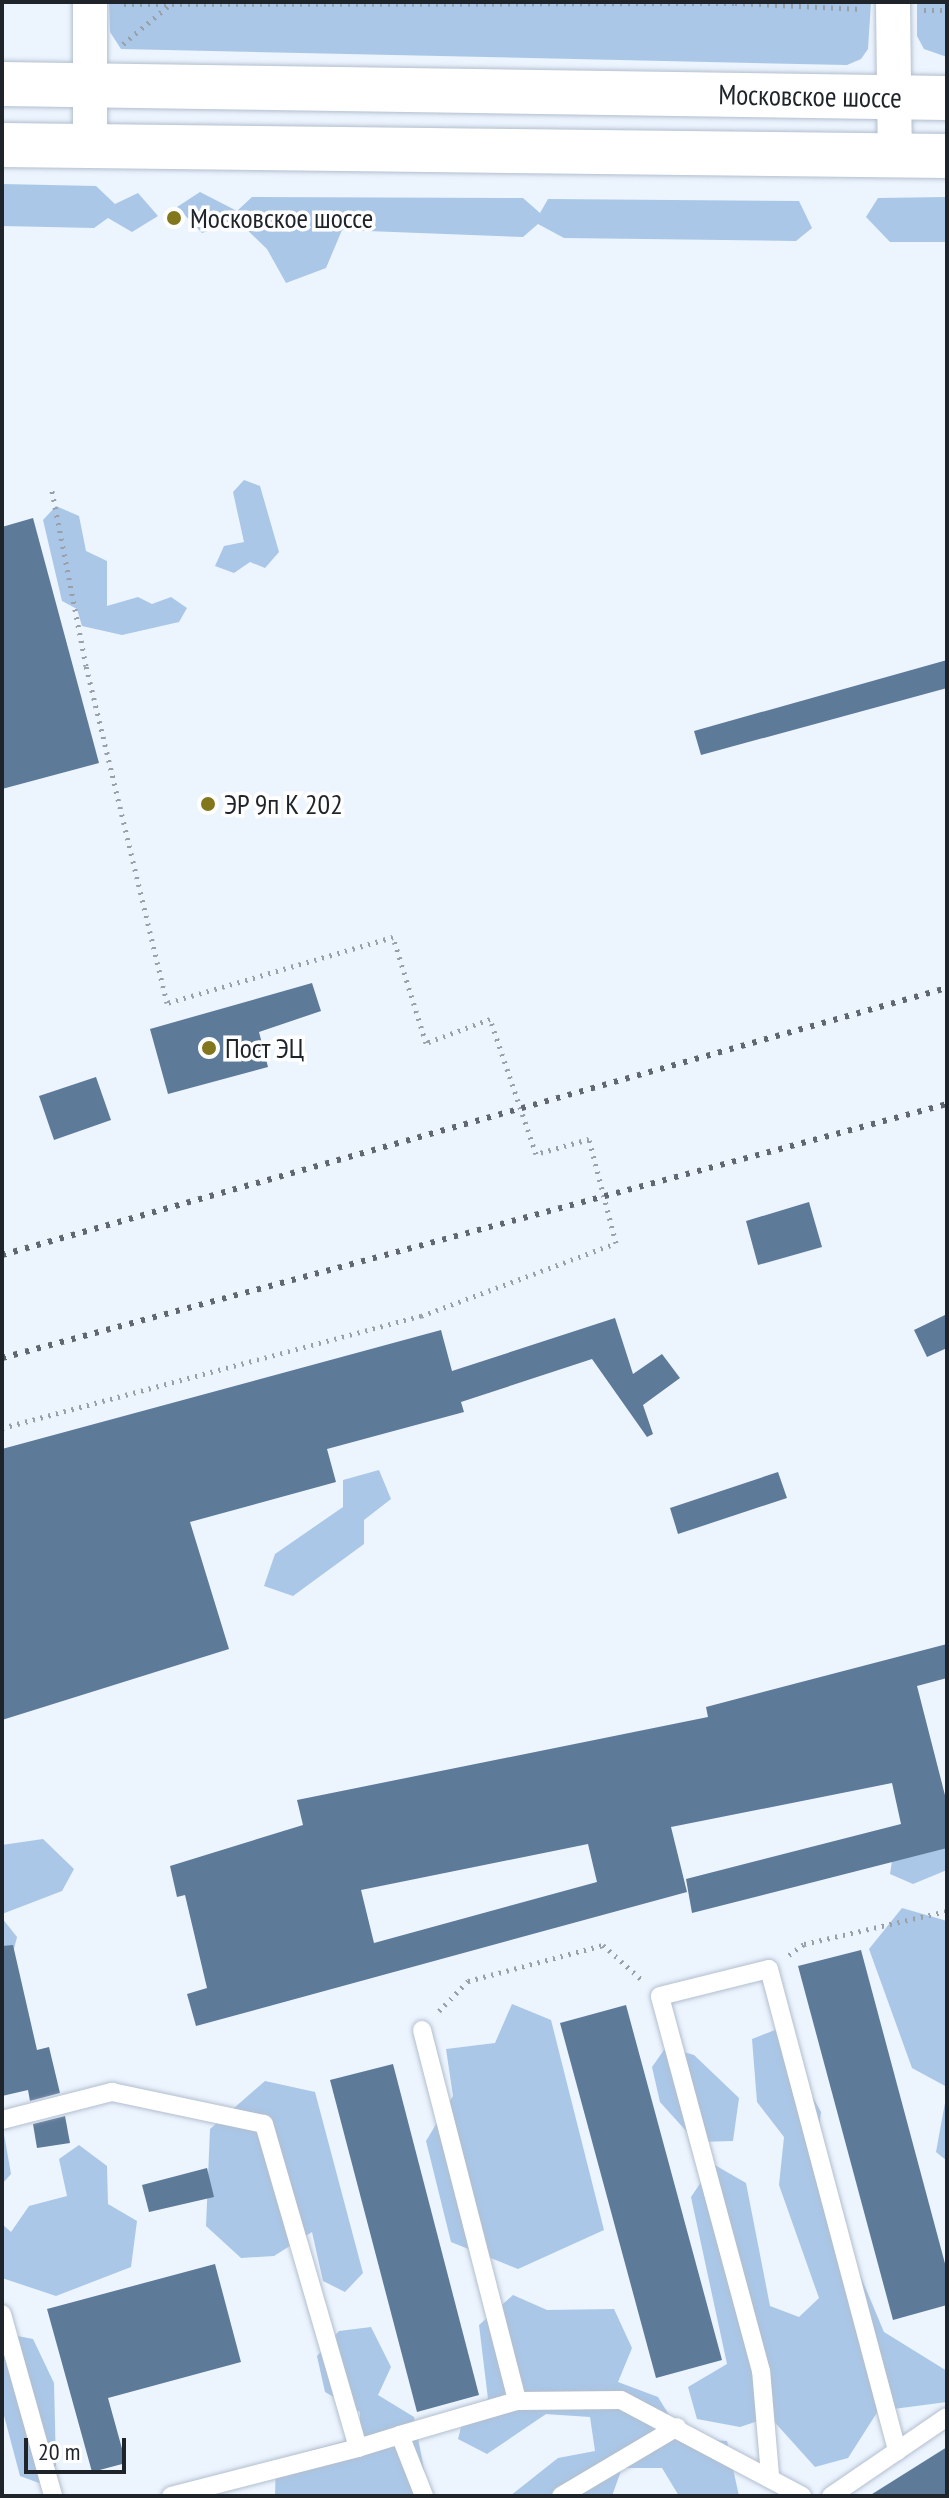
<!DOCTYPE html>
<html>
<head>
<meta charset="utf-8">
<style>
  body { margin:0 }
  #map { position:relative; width:949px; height:2498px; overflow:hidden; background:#ecf4fe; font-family:"PT Sans Narrow",sans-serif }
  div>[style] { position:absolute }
  .green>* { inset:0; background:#aac7e8 }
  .building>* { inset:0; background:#5e7a99 }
  .path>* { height:5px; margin-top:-2.5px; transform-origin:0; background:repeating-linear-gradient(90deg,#99a0a8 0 2px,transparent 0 8px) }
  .roads { filter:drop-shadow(0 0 2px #b2bfce) drop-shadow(0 0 2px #b2bfce) }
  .lane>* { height:18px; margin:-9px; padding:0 9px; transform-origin:9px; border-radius:9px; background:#fff }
  .street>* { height:34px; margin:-17px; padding:0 17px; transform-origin:17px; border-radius:17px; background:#fff }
  .secondary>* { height:44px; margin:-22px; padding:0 22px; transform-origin:22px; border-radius:22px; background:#fff }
  .rail>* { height:6px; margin-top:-3px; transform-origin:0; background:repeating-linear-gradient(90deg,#61676f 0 4px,transparent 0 12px) }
  .dots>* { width:22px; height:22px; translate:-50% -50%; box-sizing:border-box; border:4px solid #fff; border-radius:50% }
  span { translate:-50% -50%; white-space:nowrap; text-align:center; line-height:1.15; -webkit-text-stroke:7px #fff; paint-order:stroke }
  .street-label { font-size:28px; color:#1f242a }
  .poi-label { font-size:28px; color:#1f242a }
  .left { translate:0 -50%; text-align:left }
  .frame { position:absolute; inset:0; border:4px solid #1f242a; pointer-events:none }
  .scale { position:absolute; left:24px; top:2438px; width:102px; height:36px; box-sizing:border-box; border:4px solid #1f242a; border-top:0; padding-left:10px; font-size:24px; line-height:28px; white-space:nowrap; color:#1f242a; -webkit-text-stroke:6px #fff; paint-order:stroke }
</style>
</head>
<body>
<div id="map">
  <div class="green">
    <i style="clip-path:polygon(109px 2px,871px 2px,868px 49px,861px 59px,847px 65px,121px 49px,110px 32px)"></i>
    <i style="clip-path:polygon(917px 2px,947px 2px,947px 57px,924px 49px,917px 36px)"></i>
    <i style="clip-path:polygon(2px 184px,96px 186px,115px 204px,138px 193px,158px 216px,132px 232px,108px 218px,94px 228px,2px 226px)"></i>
    <i style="clip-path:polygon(200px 192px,237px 211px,252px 197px,523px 198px,540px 213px,548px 199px,799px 201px,812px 228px,796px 241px,564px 238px,538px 224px,523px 237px,342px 230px,326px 268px,286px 283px,267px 249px,238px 221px,202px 233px,177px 207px)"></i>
    <i style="clip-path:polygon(947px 197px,947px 242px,890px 242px,866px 217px,878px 198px)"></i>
    <i style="clip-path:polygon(244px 480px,260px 486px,279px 552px,265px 568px,250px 562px,234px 573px,215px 566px,224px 546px,244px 542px,233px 492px)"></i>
    <i style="clip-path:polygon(56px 506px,79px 516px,86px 551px,107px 561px,107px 606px,138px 597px,152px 604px,171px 597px,187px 608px,179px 622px,122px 635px,82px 626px,77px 609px,62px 601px,43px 520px)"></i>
    <i style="clip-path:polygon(379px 1470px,391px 1499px,364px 1520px,364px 1544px,293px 1596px,264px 1586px,275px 1554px,343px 1507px,343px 1480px)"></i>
    <i style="clip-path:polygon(947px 1827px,947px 1870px,913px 1884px,890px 1874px,894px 1848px)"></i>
    <i style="clip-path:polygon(43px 1839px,74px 1869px,62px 1891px,2px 1914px,2px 1845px)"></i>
    <i style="clip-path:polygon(902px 1908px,947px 1921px,947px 2087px,912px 2068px,869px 1949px)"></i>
    <i style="clip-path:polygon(2px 1918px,17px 1937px,8px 1972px,2px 1973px)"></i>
    <i style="clip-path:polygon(512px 2004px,551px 2020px,604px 2230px,518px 2269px,451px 2242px,426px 2141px,453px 2096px,446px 2049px,495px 2043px)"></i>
    <i style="clip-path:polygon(775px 2030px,821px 2112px,814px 2166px,884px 2332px,947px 2371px,947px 2402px,878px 2411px,848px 2458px,815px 2467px,770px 2417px,740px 2427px,697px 2419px,688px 2387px,727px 2364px,691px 2197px,713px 2164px,746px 2183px,770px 2306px,799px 2317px,819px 2298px,779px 2185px,784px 2137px,757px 2102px,752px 2039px)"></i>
    <i style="clip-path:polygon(666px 2047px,694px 2055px,739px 2098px,733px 2141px,696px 2142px,660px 2102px,652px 2067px)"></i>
    <i style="clip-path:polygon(265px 2081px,315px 2092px,363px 2273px,345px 2292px,323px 2281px,312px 2232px,274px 2256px,241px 2258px,206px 2226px,210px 2129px)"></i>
    <i style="clip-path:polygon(947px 2092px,947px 2161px,936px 2152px)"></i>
    <i style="clip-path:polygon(2px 2123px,11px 2174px,2px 2184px)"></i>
    <i style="clip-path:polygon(79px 2145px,107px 2166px,108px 2204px,137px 2221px,131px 2267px,56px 2296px,2px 2278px,2px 2224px,11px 2232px,29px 2206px,67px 2196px,59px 2159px)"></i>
    <i style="clip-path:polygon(513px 2295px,547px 2310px,614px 2309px,632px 2348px,618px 2382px,658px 2397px,683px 2438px,727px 2441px,739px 2496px,679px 2496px,662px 2468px,622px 2468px,612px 2496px,510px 2496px,558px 2458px,595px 2451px,590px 2417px,546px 2414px,487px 2454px,458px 2439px,466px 2408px,488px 2399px,479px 2325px)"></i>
    <i style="clip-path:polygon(371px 2327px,391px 2367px,378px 2395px,414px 2417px,429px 2496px,275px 2496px,276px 2460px,360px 2437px,360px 2412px,325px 2392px,317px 2356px,339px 2331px)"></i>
    <i style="clip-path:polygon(2px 2333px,33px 2339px,54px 2383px,56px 2466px,39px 2483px,20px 2476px,2px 2408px)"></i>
  </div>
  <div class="building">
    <i style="clip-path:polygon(33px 518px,99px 763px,2px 789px,2px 527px)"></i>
    <i style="clip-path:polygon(947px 660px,947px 688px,701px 755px,694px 731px)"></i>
    <i style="clip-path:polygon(312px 983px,321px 1011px,259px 1032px,268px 1067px,168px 1094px,150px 1029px)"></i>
    <i style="clip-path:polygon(96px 1077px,111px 1120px,54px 1140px,39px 1096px)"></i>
    <i style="clip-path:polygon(809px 1202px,822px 1247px,758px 1265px,746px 1221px)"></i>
    <i style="clip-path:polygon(947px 1314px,947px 1348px,927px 1357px,914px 1330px)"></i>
    <i style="clip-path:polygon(615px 1318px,633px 1374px,662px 1354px,680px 1378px,643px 1405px,653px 1434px,647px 1437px,592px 1359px,461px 1402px,464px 1412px,327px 1449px,336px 1482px,190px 1522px,229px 1649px,2px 1720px,2px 1449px,441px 1330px,452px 1371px)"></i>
    <i style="clip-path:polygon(778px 1472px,787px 1498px,678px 1534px,670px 1508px)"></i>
    <i style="clip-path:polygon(evenodd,947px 1644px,947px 1678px,917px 1686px,947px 1803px,947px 1848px,692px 1913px,686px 1879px,901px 1824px,892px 1783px,671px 1827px,687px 1892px,196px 2026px,187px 1994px,207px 1988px,185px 1895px,177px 1897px,170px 1866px,303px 1825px,297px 1800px,708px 1717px,706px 1707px,947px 1644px,588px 1844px,597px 1882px,374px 1943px,361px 1890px,588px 1844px)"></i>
    <i style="clip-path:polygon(13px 1945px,37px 2050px,49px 2047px,60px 2093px,30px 2101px,28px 2090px,2px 2096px,2px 1946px)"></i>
    <i style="clip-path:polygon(861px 1950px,947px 2271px,947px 2305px,893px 2320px,798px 1966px)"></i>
    <i style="clip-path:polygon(626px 2005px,722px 2360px,656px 2378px,560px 2023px)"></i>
    <i style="clip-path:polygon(393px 2064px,479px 2395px,417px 2412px,330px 2080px)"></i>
    <i style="clip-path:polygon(65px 2116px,70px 2143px,37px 2148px,33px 2124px)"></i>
    <i style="clip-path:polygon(207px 2168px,214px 2197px,149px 2212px,142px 2185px)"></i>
    <i style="clip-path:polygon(215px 2264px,241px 2362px,108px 2398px,126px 2463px,92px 2472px,47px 2309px)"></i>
    <i style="clip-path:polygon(947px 2447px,947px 2496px,869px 2496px)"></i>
  </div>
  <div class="path">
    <i style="left:124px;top:4px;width:611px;rotate:-0.09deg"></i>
    <i style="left:735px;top:3px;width:127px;rotate:2.7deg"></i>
    <i style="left:924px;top:10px;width:23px"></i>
    <i style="left:123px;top:44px;width:65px;rotate:-40deg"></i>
    <i style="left:2px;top:1428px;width:434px;rotate:-15deg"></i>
    <i style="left:421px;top:1316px;width:208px;rotate:-20.5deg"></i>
    <i style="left:616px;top:1243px;width:107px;rotate:-104.6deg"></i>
    <i style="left:589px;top:1139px;width:55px;rotate:164.2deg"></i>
    <i style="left:536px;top:1154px;width:143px;rotate:-108.8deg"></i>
    <i style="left:490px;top:1019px;width:68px;rotate:159.4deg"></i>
    <i style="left:426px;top:1043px;width:111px;rotate:-107.3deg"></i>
    <i style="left:393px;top:937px;width:235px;rotate:163.7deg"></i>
    <i style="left:167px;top:1003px;width:347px;rotate:-103.5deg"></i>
    <i style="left:86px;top:666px;width:183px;rotate:-101deg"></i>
    <i style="left:789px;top:1955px;width:19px;rotate:-36deg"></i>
    <i style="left:804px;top:1944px;width:147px;rotate:-13deg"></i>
    <i style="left:439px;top:2011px;width:42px;rotate:-46deg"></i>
    <i style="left:468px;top:1981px;width:140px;rotate:-14.9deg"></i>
    <i style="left:603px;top:1945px;width:52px;rotate:41.9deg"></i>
  </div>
  <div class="roads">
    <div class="lane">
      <i style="left:422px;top:2030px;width:383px;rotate:75.6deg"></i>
      <i style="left:2px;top:2120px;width:114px;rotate:-14.3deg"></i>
      <i style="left:112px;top:2092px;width:155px;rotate:11.9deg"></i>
      <i style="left:264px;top:2124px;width:337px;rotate:73.8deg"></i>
      <i style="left:358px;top:2448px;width:44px;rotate:-17.2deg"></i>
      <i style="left:400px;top:2435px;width:66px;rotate:68.5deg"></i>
      <i style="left:2px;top:2314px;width:189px;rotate:74.3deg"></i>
      <i style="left:400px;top:2435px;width:122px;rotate:-16.2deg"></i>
      <i style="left:517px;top:2401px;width:104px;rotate:-0.6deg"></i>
      <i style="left:621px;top:2400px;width:205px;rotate:27.9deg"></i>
      <i style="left:770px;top:2475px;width:104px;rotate:-94.9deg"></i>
      <i style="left:761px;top:2371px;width:388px;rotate:-105.1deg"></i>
      <i style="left:660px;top:1996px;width:112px;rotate:-13.9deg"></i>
      <i style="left:769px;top:1969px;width:499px;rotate:75.1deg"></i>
      <i style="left:171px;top:2496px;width:193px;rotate:-14.4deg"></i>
      <i style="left:561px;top:2496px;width:135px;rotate:-30.7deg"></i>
      <i style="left:831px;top:2496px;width:140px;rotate:-34.3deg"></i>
    </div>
    <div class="street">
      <i style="left:893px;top:2px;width:154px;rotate:89.3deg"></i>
      <i style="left:90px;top:147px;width:145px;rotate:-90deg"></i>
    </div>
    <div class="secondary">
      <i style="left:2px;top:84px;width:945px;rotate:0.85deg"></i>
      <i style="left:2px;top:145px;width:945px;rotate:0.67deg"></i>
    </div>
  </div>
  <div class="rail">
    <i style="left:2px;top:1255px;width:982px;rotate:-15.78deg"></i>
    <i style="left:2px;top:1358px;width:979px;rotate:-15.04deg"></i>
  </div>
  <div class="dots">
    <i style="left:174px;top:218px;background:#82771c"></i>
    <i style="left:208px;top:804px;background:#82771c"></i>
    <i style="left:209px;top:1048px;background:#82771c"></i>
  </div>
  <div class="street-label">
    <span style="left:810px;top:96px;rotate:1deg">Московское шоссе</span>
  </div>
  <div class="poi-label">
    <span class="left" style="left:190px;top:218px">Московское шоссе</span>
    <span class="left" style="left:224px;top:804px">ЭР 9п К 202</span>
    <span class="left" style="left:225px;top:1048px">Пост ЭЦ</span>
  </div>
  <div class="frame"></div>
  <div class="scale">20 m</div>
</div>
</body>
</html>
